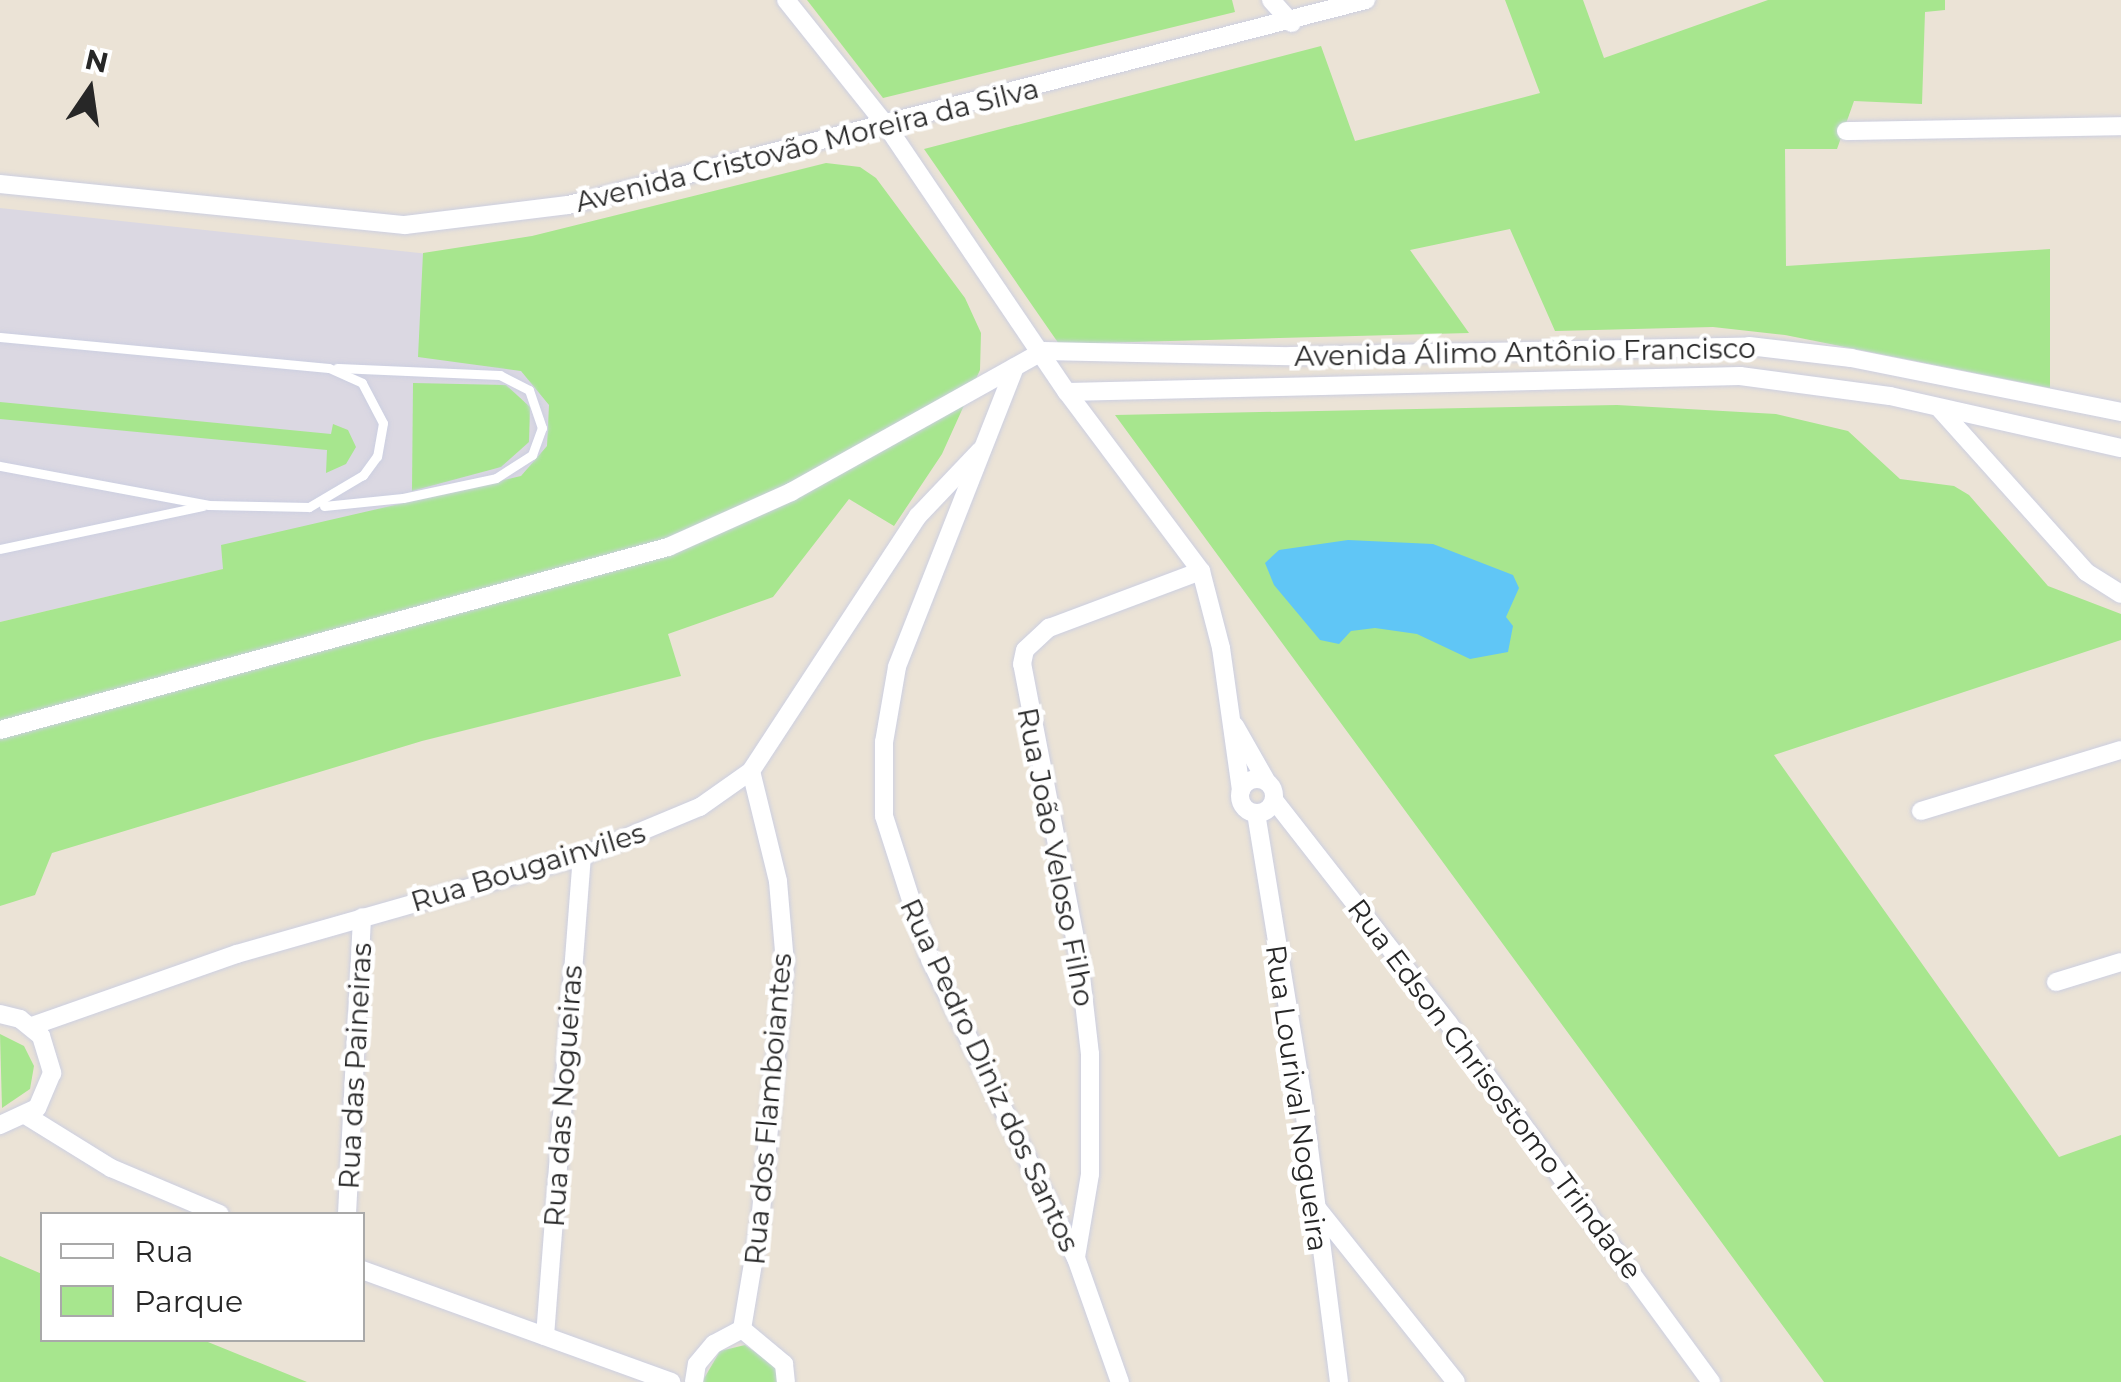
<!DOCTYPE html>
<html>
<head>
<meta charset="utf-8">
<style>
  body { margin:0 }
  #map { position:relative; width:2121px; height:1382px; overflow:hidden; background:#ebe3d6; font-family:Montserrat,sans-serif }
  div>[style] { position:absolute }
  .industrial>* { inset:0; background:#dbd8e2 }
  .green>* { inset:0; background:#a7e68e }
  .water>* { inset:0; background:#60c6f6 }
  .roads { filter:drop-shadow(0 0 2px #cccfe1) drop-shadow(0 0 2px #cccfe1) }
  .lane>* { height:9px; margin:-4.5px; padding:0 4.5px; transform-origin:4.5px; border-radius:4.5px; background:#fff }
  .street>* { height:18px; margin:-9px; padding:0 9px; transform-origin:9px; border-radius:9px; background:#fff }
  .street>.ring { margin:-9px; padding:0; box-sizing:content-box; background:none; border:18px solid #fff; border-radius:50% }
  span { translate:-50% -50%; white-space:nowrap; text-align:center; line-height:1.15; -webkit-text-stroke:9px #fff; paint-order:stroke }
  .street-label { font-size:28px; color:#272727 }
  .legend { position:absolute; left:40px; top:1212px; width:325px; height:130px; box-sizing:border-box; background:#fff; border:2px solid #a9a9a9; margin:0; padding:12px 18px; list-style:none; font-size:30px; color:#272727 }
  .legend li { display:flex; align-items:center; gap:20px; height:50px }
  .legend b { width:50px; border:2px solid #a9a9a9 }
  .north { position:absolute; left:40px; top:40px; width:100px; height:100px; -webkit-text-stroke:8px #fff; paint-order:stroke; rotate:13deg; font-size:28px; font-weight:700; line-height:40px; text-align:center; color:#272727 }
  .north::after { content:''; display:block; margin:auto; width:35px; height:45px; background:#272727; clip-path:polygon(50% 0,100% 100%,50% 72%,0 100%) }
</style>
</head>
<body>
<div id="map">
  <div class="industrial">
    <i style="clip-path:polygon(0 208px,438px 255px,532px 236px,654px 453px,278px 556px,0 622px)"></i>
  </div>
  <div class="green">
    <i style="clip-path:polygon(807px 0,1232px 0,1235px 12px,883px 98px)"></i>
    <i style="clip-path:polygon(1505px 0,1583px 0,1604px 58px,1768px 0,1945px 0,1945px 10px,1925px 12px,1922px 104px,1854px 101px,1837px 149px,1785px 149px,1786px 266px,2050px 249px,2050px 388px,1785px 335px,1713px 327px,1555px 331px,1510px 229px,1410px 250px,1469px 333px,1059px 344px,924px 149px,1321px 46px,1355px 141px,1540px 93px)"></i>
    <i style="clip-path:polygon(826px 163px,860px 167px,876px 178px,965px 298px,981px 333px,980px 370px,942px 454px,894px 526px,849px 499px,773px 597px,668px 634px,681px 676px,422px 741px,52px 853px,35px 895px,0 906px,0 622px,223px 569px,221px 545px,521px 476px,547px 446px,549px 405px,521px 371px,418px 357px,423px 253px,532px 236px)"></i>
    <i style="clip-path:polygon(413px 383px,506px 385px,530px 407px,529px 442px,501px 467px,412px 491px)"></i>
    <i style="clip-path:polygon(0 402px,331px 434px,333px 424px,348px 430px,356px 447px,346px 464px,326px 473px,327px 450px,0 419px)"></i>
    <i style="clip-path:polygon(1617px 405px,1776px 414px,1848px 431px,1900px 479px,1954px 486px,1969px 495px,2048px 586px,2121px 614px,2121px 640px,1774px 755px,2059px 1157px,2121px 1135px,2121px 1382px,1824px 1382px,1115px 415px)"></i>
    <i style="clip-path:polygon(0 1034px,24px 1046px,34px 1066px,30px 1089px,2px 1108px)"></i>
    <i style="clip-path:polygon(0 1256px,42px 1274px,42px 1340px,203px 1340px,307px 1382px,0 1382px)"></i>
    <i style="clip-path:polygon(745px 1345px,775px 1366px,779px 1382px,702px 1382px,720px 1351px)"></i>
  </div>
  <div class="water">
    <i style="clip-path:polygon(1348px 540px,1433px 544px,1513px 575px,1519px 588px,1506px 617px,1513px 626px,1508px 652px,1470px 659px,1417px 634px,1375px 628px,1351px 631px,1339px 644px,1320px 640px,1274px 585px,1265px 563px,1279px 550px)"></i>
  </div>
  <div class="roads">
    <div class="lane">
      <i style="left:0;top:337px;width:330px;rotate:5.4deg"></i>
      <i style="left:329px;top:368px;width:36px;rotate:24deg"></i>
      <i style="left:362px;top:383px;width:45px;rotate:62.3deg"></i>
      <i style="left:383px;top:423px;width:34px;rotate:100deg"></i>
      <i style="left:377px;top:456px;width:24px;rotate:126deg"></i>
      <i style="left:363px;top:475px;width:63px;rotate:149.3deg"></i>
      <i style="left:309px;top:507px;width:100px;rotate:-178.9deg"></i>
      <i style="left:209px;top:505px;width:213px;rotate:-169.4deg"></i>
      <i style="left:324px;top:506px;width:79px;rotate:-5.8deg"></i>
      <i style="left:403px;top:498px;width:95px;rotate:-12.1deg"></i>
      <i style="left:496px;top:478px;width:43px;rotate:-32.6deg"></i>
      <i style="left:532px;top:455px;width:29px;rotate:-70deg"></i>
      <i style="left:542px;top:428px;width:40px;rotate:-108.9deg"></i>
      <i style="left:529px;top:390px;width:33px;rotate:-153deg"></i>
      <i style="left:500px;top:375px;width:163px;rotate:-177.5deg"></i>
      <i style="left:0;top:549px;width:207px;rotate:-12deg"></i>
    </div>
    <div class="street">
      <i style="left:786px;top:0;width:164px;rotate:51.4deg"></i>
      <i style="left:888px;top:128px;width:319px;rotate:55.9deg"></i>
      <i style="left:1067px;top:392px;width:224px;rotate:53.2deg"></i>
      <i style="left:1201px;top:571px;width:80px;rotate:75.4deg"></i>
      <i style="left:1221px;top:648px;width:144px;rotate:82deg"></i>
      <i style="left:1271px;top:0;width:31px;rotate:48deg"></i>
      <i style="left:1846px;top:131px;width:275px;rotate:-1deg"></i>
      <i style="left:0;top:184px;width:407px;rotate:5.8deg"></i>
      <i style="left:405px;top:225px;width:164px;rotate:-7deg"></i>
      <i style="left:568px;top:205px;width:824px;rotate:-14.41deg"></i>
      <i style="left:1043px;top:351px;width:247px;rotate:1.2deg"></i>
      <i style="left:1290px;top:356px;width:459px;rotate:-1.2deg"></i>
      <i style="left:1749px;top:346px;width:103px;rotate:6.7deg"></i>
      <i style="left:1851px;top:358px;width:275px;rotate:11.3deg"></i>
      <i style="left:1015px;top:367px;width:322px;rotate:111.5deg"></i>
      <i style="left:897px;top:667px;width:76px;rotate:99.8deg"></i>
      <i style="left:884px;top:742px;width:74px;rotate:90deg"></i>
      <i style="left:884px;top:816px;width:150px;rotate:72.2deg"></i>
      <i style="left:930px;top:959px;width:333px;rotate:64deg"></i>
      <i style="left:1076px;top:1258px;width:132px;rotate:70.5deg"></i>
      <i style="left:1067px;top:392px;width:673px;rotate:-1.36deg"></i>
      <i style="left:1740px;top:376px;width:151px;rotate:7.6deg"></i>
      <i style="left:1890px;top:396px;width:237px;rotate:12.7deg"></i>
      <i style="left:1939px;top:408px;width:220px;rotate:48.1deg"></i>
      <i style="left:2086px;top:572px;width:41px;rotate:32.2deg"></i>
      <i style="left:1235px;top:726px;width:64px;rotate:60.3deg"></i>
      <i style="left:0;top:730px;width:693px;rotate:-15.32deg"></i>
      <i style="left:668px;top:547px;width:135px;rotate:-24.1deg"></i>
      <i style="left:791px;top:492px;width:289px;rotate:-29.2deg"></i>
      <i class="ring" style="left:1240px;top:779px;width:16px;height:16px"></i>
      <i style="left:1274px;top:800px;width:284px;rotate:52deg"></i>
      <i style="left:1449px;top:1024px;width:444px;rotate:53.8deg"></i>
      <i style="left:1921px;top:811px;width:209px;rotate:-17deg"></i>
      <i style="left:1256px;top:813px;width:284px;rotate:80.7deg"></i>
      <i style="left:1302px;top:1093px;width:291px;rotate:82.7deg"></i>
      <i style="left:2056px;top:982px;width:68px;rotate:-17.1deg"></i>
      <i style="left:0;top:1014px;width:21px;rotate:14deg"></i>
      <i style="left:20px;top:1019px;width:27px;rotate:39deg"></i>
      <i style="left:41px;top:1036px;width:39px;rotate:73deg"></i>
      <i style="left:52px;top:1073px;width:38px;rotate:113deg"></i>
      <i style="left:37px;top:1108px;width:41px;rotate:155.3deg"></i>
      <i style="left:32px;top:1026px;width:217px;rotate:-19.4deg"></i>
      <i style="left:237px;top:954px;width:359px;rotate:-15.9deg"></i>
      <i style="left:582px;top:856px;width:128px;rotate:-22.6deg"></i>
      <i style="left:700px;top:807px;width:62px;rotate:-35.2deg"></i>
      <i style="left:751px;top:771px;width:305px;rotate:-56.8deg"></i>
      <i style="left:918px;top:516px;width:90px;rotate:-46.4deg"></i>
      <i style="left:27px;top:1116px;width:99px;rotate:31.8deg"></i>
      <i style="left:111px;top:1168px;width:118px;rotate:22.9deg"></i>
      <i style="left:1313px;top:1203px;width:229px;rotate:51.4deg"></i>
      <i style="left:347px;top:1214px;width:297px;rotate:-87.1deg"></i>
      <i style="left:1076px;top:1257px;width:84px;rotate:-80.4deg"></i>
      <i style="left:1090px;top:1174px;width:120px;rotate:-90deg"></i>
      <i style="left:1090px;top:1054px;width:96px;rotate:-96.6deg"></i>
      <i style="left:1079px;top:959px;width:300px;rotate:-100.9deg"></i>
      <i style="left:1022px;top:664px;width:14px;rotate:-78deg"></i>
      <i style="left:1025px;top:650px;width:33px;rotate:-43deg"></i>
      <i style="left:1049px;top:628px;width:162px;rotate:-20.6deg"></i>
      <i style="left:362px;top:1270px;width:329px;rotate:19.9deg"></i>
      <i style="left:742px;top:1329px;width:109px;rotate:-80.5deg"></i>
      <i style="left:760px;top:1222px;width:260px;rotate:-84.5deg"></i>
      <i style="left:785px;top:963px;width:82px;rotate:-94.9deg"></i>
      <i style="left:778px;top:881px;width:113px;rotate:-103.8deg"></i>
      <i style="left:545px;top:1336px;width:481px;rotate:-85.6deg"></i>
      <i style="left:694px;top:1382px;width:18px;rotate:-81deg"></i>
      <i style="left:697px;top:1364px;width:26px;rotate:-50deg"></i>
      <i style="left:714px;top:1344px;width:32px;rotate:-28deg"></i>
      <i style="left:742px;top:1329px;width:55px;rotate:39.8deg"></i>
      <i style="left:784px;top:1364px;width:18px;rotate:84deg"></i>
    </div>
  </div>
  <div class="street-label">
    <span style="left:807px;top:145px;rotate:-14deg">Avenida Cristovão Moreira da Silva</span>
    <span style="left:1525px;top:352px;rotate:-1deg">Avenida Álimo Antônio Francisco</span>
    <span style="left:1056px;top:857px;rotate:79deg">Rua João Veloso Filho</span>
    <span style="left:528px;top:867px;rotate:-17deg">Rua Bougainviles</span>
    <span style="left:355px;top:1066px;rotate:-87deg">Rua das Paineiras</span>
    <span style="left:990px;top:1075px;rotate:65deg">Rua Pedro Diniz dos Santos</span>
    <span style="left:1495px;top:1089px;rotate:53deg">Rua Edson Chrisostomo Trindade</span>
    <span style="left:563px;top:1096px;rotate:-86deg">Rua das Nogueiras</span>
    <span style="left:1297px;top:1098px;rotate:82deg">Rua Lourival Nogueira</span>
    <span style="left:768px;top:1109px;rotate:-85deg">Rua dos Flamboiantes</span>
  </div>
  <ul class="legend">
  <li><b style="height:12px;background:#fff"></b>Rua</li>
  <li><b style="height:28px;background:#a7e68e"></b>Parque</li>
  </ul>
  <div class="north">N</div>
</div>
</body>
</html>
